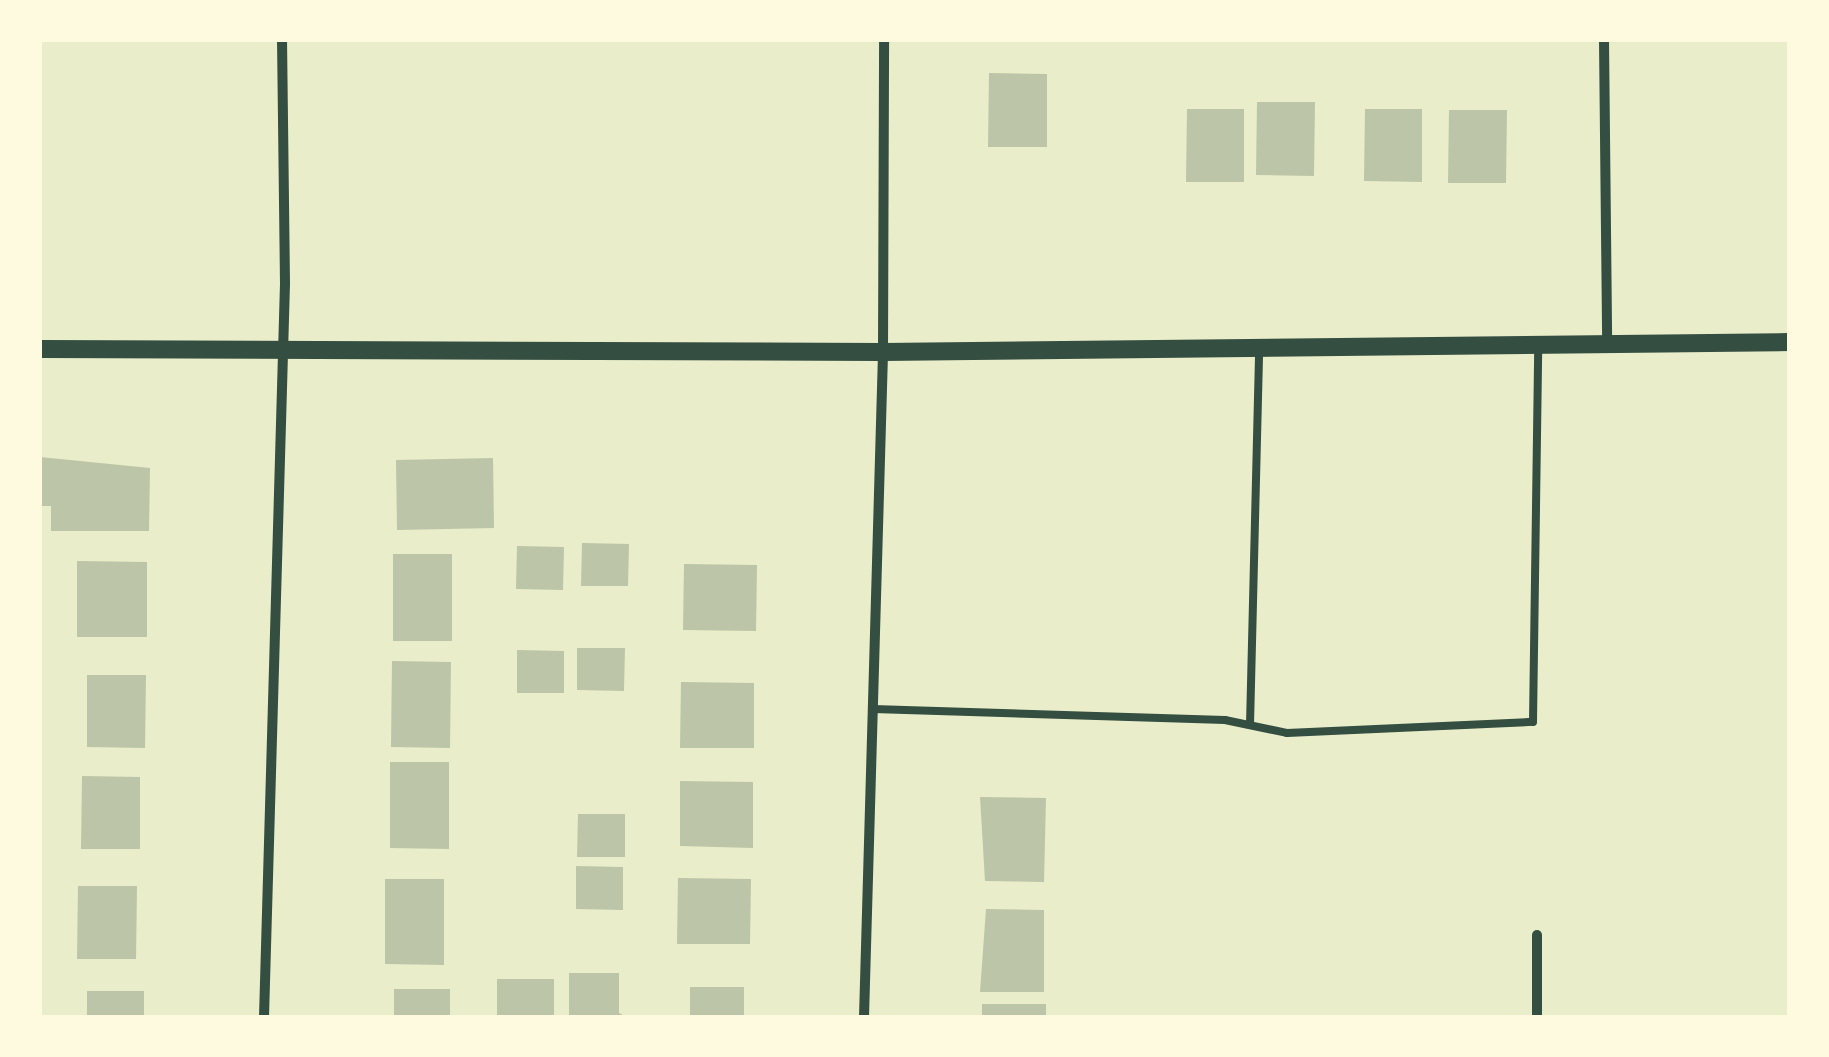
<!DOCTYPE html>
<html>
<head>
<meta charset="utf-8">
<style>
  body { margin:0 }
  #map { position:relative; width:1829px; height:1057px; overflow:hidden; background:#e9edc9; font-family:"DejaVu Sans",sans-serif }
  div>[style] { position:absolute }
  .building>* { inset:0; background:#bcc5a7 }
  .service>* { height:8px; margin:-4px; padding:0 4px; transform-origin:4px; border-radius:4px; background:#344e41 }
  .minor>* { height:10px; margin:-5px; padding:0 5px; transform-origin:5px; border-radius:5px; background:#344e41 }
  .tertiary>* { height:18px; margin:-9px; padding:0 9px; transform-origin:9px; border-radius:9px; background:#344e41 }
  span { translate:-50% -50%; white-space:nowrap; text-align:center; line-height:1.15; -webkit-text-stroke:8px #fefae0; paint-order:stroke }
  .frame { position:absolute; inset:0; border:42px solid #fefae0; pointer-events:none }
</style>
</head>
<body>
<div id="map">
  <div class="building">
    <i style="clip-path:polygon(989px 73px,1047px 74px,1047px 147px,988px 147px)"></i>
    <i style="clip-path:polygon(1257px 102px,1315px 102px,1314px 176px,1256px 175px)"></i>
    <i style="clip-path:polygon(1187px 109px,1244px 109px,1244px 182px,1186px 182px)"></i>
    <i style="clip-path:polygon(1365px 109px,1422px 109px,1422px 182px,1364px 181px)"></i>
    <i style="clip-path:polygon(1449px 110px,1507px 110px,1506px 183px,1448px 183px)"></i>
    <i style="clip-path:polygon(40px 457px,150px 468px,149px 531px,51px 531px,51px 506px,40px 506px)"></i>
    <i style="clip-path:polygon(493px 458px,494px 528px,397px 530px,396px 460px)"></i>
    <i style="clip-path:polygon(582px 543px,629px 544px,628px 586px,581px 586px)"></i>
    <i style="clip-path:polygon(517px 546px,564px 547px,563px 590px,516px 589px)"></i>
    <i style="clip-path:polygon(393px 554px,452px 554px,452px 641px,393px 641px)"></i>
    <i style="clip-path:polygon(77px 561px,147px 562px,147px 637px,77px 637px)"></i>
    <i style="clip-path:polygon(684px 564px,757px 565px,756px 631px,683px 630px)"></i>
    <i style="clip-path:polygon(577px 648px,625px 648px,624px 691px,577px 690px)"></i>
    <i style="clip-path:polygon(517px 650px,564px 651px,564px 693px,517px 693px)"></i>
    <i style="clip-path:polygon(392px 661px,451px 662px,450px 748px,391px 747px)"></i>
    <i style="clip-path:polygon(87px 675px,146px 675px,145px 748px,87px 747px)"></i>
    <i style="clip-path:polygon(681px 682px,754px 683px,754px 748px,680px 748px)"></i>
    <i style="clip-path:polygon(390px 762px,449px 762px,449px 849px,390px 848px)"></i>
    <i style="clip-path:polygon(82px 776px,140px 777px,140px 849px,81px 849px)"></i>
    <i style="clip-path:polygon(680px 781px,753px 782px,753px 848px,680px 846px)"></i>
    <i style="clip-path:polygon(980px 797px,1046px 798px,1044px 882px,985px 881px)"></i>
    <i style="clip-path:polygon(578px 814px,625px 814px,625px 857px,577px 857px)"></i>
    <i style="clip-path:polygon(576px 866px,623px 867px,623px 910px,576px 909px)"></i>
    <i style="clip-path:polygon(678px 878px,751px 879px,750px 944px,677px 944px)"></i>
    <i style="clip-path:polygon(385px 879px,444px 879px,444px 965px,385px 964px)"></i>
    <i style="clip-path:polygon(78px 886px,137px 886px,136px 959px,77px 959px)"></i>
    <i style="clip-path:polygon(986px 909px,1044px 910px,1044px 992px,980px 992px)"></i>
    <i style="clip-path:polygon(569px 973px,619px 973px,619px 1013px,627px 1017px,569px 1017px)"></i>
    <i style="clip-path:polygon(497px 979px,554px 979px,554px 1017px,497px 1017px)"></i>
    <i style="clip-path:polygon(690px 987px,744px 987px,744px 1017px,690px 1017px)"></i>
    <i style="clip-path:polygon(394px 989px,450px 989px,450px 1017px,394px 1017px)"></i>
    <i style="clip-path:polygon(87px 991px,144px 991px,144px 1017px,87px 1017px)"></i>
    <i style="clip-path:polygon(982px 1004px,1046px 1004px,1046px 1017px,982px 1017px)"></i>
  </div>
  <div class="service">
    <i style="left:873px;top:709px;width:352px;rotate:1.8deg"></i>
    <i style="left:1225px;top:720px;width:63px;rotate:11.8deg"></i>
    <i style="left:1287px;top:733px;width:246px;rotate:-2.6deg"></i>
    <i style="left:1533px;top:722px;width:379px;rotate:-89.2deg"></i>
    <i style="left:1250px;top:725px;width:374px;rotate:-88.6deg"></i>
  </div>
  <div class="minor">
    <i style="left:1604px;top:40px;width:302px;rotate:89.4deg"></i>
    <i style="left:264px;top:1017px;width:733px;rotate:-88.36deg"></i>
    <i style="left:285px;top:284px;width:244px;rotate:-90.7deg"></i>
    <i style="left:864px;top:1017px;width:665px;rotate:-88.36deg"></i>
    <i style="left:883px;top:352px;width:312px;rotate:-89.8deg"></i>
    <i style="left:1537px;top:1017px;width:82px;rotate:-90deg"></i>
  </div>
  <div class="tertiary">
    <i style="left:40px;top:349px;width:843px;rotate:0.2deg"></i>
    <i style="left:883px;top:352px;width:906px;rotate:-0.63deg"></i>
  </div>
  <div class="frame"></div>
</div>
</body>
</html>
